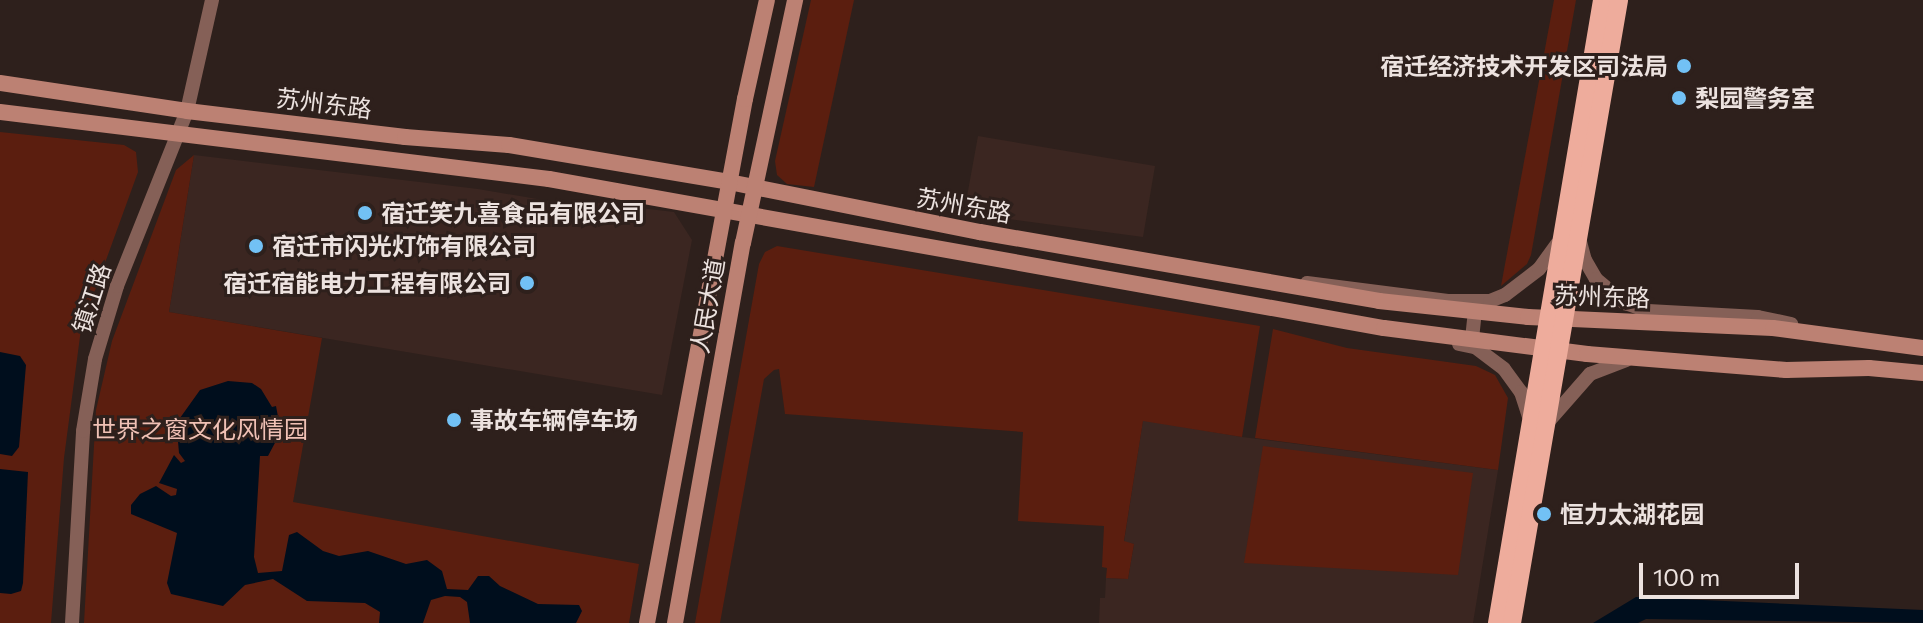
<!DOCTYPE html>
<html>
<head>
<meta charset="utf-8">
<style>
  body { margin:0 }
  #map { position:relative; width:1923px; height:623px; overflow:hidden; background:#2e201c; font-family:Commissioner,"Noto Sans SC",sans-serif }
  div>[style] { position:absolute }
  .built>* { inset:0; background:#3b2621 }
  .green>* { inset:0; background:#5b1e0f }
  .water>* { inset:0; background:#000e1d }
  .tertiary>* { height:14px; margin:-7px; padding:0 7px; transform-origin:7px; border-radius:7px; background:#856057 }
  .secondary>* { height:16px; margin:-8px; padding:0 8px; transform-origin:8px; border-radius:8px; background:#bc8173 }
  .trunk>* { height:18px; margin:-9px; padding:0 9px; transform-origin:9px; border-radius:9px; background:#eeac9c }
  .dots>* { width:22px; height:22px; translate:-50% -50%; box-sizing:border-box; border:4px solid #2e201c; border-radius:50% }
  span { translate:-50% -50%; white-space:nowrap; text-align:center; line-height:1.15; -webkit-text-stroke:6px #2e201c; paint-order:stroke }
  .poi-label { font-size:24px; color:#ece2df; font-weight:700 }
  .right { translate:-100% -50%; text-align:right }
  .left { translate:0 -50%; text-align:left }
  .street-label { font-size:24px; color:#ece2df }
  .park-label { font-size:24px; color:#f0c1b5 }
  .scale { position:absolute; left:1639px; top:563px; width:160px; height:36px; box-sizing:border-box; border:4px solid #ece2df; border-top:0; padding-left:10px; font-size:24px; line-height:28px; white-space:nowrap; color:#ece2df; -webkit-text-stroke:6px #2e201c; paint-order:stroke }
</style>
</head>
<body>
<div id="map">
  <div class="built">
    <i style="clip-path:polygon(978px 136px,1155px 166px,1143px 237px,964px 213px)"></i>
    <i style="clip-path:polygon(194px 155px,478px 189px,596px 209px,598px 203px,674px 212px,692px 240px,662px 395px,169px 312px)"></i>
    <i style="clip-path:polygon(1143px 420px,1242px 437px,1498px 470px,1473px 623px,1099px 623px,1100px 598px,1105px 598px,1106px 578px,1128px 579px,1134px 544px,1124px 542px)"></i>
  </div>
  <div class="green">
    <i style="clip-path:polygon(811px 0,854px 0,814px 187px,787px 184px,777px 175px,775px 161px)"></i>
    <i style="clip-path:polygon(1554px 0,1576px 0,1531px 255px,1527px 264px,1501px 286px)"></i>
    <i style="clip-path:polygon(0 132px,124px 145px,136px 152px,138px 172px,81px 329px,64px 458px,51px 623px,0 623px)"></i>
    <i style="clip-path:polygon(194px 155px,169px 312px,322px 338px,293px 502px,639px 564px,629px 623px,84px 623px,96px 410px,112px 341px,176px 170px)"></i>
    <i style="clip-path:polygon(777px 246px,1260px 326px,1242px 437px,1143px 421px,1124px 541px,1134px 544px,1128px 579px,1106px 578px,1107px 568px,1102px 567px,1104px 526px,1018px 521px,1023px 432px,785px 414px,779px 369px,774px 370px,764px 379px,720px 623px,695px 623px,759px 264px,765px 252px)"></i>
    <i style="clip-path:polygon(1273px 329px,1347px 348px,1476px 366px,1495px 375px,1508px 398px,1498px 470px,1255px 438px)"></i>
    <i style="clip-path:polygon(1263px 446px,1473px 473px,1458px 575px,1244px 563px)"></i>
  </div>
  <div class="water">
    <i style="clip-path:polygon(0 352px,20px 356px,26px 365px,19px 447px,12px 456px,0 454px)"></i>
    <i style="clip-path:polygon(228px 381px,252px 383px,261px 389px,272px 407px,276px 406px,279px 422px,276px 441px,268px 456px,260px 456px,254px 557px,258px 573px,282px 571px,289px 535px,297px 532px,323px 551px,339px 556px,368px 551px,406px 564px,427px 560px,442px 571px,447px 589px,468px 590px,478px 576px,489px 576px,500px 586px,538px 604px,579px 605px,582px 611px,576px 623px,470px 623px,467px 602px,460px 597px,445px 596px,431px 600px,423px 623px,379px 623px,380px 612px,365px 603px,307px 601px,273px 579px,245px 585px,223px 606px,171px 594px,167px 583px,177px 533px,131px 514px,131px 505px,140px 494px,156px 486px,171px 496px,176px 495px,177px 489px,159px 483px,174px 455px,181px 463px,185px 461px,179px 453px,177px 430px,180px 418px,200px 390px)"></i>
    <i style="clip-path:polygon(0 469px,28px 472px,23px 583px,21px 591px,11px 594px,0 593px)"></i>
    <i style="clip-path:polygon(1636px 597px,1923px 610px,1923px 623px,1646px 619px,1638px 623px,1593px 623px)"></i>
  </div>
  <div class="tertiary">
    <i style="left:1579px;top:238px;width:23px;rotate:75deg"></i>
    <i style="left:1585px;top:260px;width:22px;rotate:60deg"></i>
    <i style="left:1596px;top:279px;width:38px;rotate:40deg"></i>
    <i style="left:1625px;top:303px;width:24px;rotate:19deg"></i>
    <i style="left:1648px;top:311px;width:110px;rotate:3.1deg"></i>
    <i style="left:1758px;top:317px;width:34px;rotate:12deg"></i>
    <i style="left:1307px;top:283px;width:142px;rotate:7.3deg"></i>
    <i style="left:1448px;top:301px;width:42px"></i>
    <i style="left:1490px;top:301px;width:16px;rotate:-22deg"></i>
    <i style="left:1505px;top:295px;width:43px;rotate:-37.4deg"></i>
    <i style="left:1539px;top:269px;width:31px;rotate:-54deg"></i>
    <i style="left:1472px;top:339px;width:28px;rotate:-84deg"></i>
    <i style="left:1459px;top:344px;width:16px;rotate:11deg"></i>
    <i style="left:1475px;top:347px;width:36px;rotate:37deg"></i>
    <i style="left:1504px;top:369px;width:29px;rotate:54deg"></i>
    <i style="left:1521px;top:392px;width:25px;rotate:72deg"></i>
    <i style="left:1548px;top:422px;width:64px;rotate:-48.8deg"></i>
    <i style="left:1590px;top:374px;width:39px;rotate:-21deg"></i>
    <i style="left:72px;top:623px;width:192px;rotate:-86.7deg"></i>
    <i style="left:83px;top:431px;width:73px;rotate:-80.5deg"></i>
    <i style="left:95px;top:359px;width:76px;rotate:-73.2deg"></i>
    <i style="left:117px;top:286px;width:188px;rotate:-68.2deg"></i>
    <i style="left:187px;top:111px;width:114px;rotate:-77.3deg"></i>
  </div>
  <div class="secondary">
    <i style="left:0;top:83px;width:189px;rotate:8.5deg"></i>
    <i style="left:187px;top:111px;width:220px;rotate:6.8deg"></i>
    <i style="left:405px;top:137px;width:104px;rotate:4.4deg"></i>
    <i style="left:509px;top:145px;width:223px;rotate:9.5deg"></i>
    <i style="left:729px;top:182px;width:256px;rotate:11.3deg"></i>
    <i style="left:980px;top:232px;width:405px;rotate:9.8deg"></i>
    <i style="left:1379px;top:301px;width:150px;rotate:6.1deg"></i>
    <i style="left:1528px;top:317px;width:245px;rotate:2.6deg"></i>
    <i style="left:1773px;top:328px;width:151px;rotate:7.6deg"></i>
    <i style="left:0;top:112px;width:553px;rotate:6.96deg"></i>
    <i style="left:549px;top:179px;width:848px;rotate:10.12deg"></i>
    <i style="left:1384px;top:328px;width:205px;rotate:7.3deg"></i>
    <i style="left:1587px;top:354px;width:200px;rotate:4.6deg"></i>
    <i style="left:1786px;top:370px;width:83px;rotate:-1.4deg"></i>
    <i style="left:1869px;top:368px;width:54px;rotate:5.3deg"></i>
    <i style="left:647px;top:623px;width:533px;rotate:-79.41deg"></i>
    <i style="left:745px;top:99px;width:101px;rotate:-77.5deg"></i>
    <i style="left:675px;top:623px;width:386px;rotate:-79.9deg"></i>
    <i style="left:743px;top:243px;width:249px;rotate:-77.9deg"></i>
  </div>
  <div class="trunk">
    <i style="left:1497px;top:623px;width:632px;rotate:-80.43deg"></i>
    <i style="left:1512px;top:623px;width:632px;rotate:-80.25deg"></i>
  </div>
  <div class="dots">
    <i style="left:1684px;top:66px;background:#72c1f5"></i>
    <i style="left:1679px;top:98px;background:#72c1f5"></i>
    <i style="left:365px;top:213px;background:#72c1f5"></i>
    <i style="left:256px;top:246px;background:#72c1f5"></i>
    <i style="left:527px;top:283px;background:#72c1f5"></i>
    <i style="left:454px;top:420px;background:#72c1f5"></i>
    <i style="left:1544px;top:514px;background:#72c1f5"></i>
  </div>
  <div class="poi-label">
    <span class="right" style="left:1668px;top:66px">宿迁经济技术开发区司法局</span>
    <span class="left" style="left:1695px;top:98px">梨园警务室</span>
    <span class="left" style="left:381px;top:213px">宿迁笑九喜食品有限公司</span>
    <span class="left" style="left:272px;top:246px">宿迁市闪光灯饰有限公司</span>
    <span class="right" style="left:511px;top:283px">宿迁宿能电力工程有限公司</span>
    <span class="left" style="left:470px;top:420px">事故车辆停车场</span>
    <span class="left" style="left:1560px;top:514px">恒力太湖花园</span>
  </div>
  <div class="street-label">
    <span style="left:324px;top:103px;rotate:7deg">苏州东路</span>
    <span style="left:964px;top:205px;rotate:10deg">苏州东路</span>
    <span style="left:1602px;top:296px;rotate:2deg">苏州东路</span>
    <span style="left:91px;top:298px;rotate:-72deg">镇江路</span>
    <span style="left:707px;top:306px;rotate:-80deg">人民大道</span>
  </div>
  <div class="park-label">
    <span style="left:200px;top:429px">世界之窗文化风情园</span>
  </div>
  <div class="scale">100 m</div>
</div>
</body>
</html>
